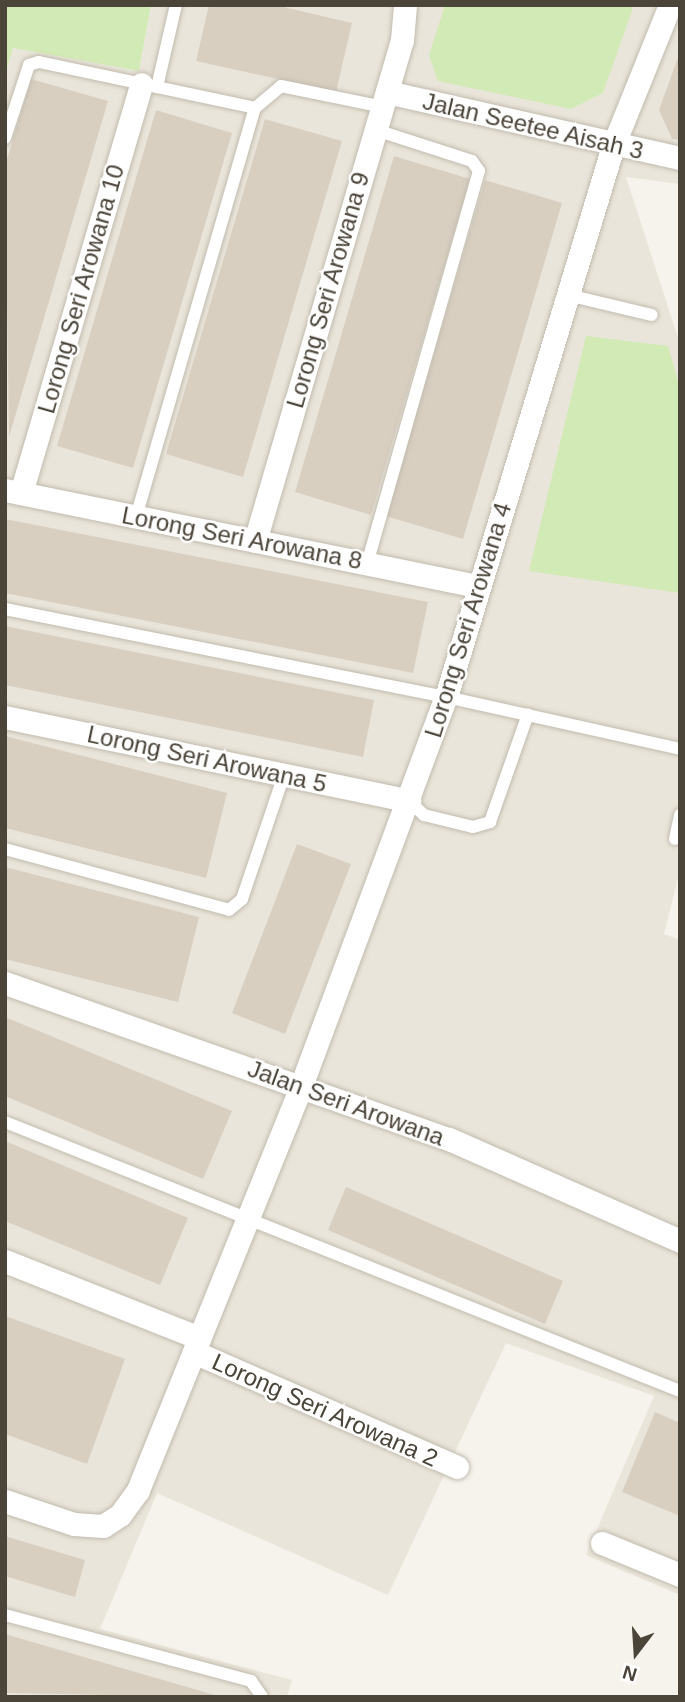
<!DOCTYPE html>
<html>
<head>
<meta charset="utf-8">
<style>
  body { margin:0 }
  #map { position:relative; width:685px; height:1702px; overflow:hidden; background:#f6f3ec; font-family:Helvetica,sans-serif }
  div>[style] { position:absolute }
  .residential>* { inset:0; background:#eae5da }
  .green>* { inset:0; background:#d2eab5 }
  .building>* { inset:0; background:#d8cfc1 }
  .roads { filter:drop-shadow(0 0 2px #c2bbae) drop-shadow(0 0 2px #c2bbae) }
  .service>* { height:12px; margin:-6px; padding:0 6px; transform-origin:6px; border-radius:6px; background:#fff }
  .minor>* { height:23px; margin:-11.5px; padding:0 11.5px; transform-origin:11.5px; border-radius:11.5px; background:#fff }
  span { translate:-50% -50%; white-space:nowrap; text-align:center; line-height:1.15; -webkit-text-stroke:5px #fff; paint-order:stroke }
  .street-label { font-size:24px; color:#4b4439 }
  .frame { position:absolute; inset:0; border:7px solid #4b4439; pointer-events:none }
  .north { position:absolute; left:601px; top:1618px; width:70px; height:70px; -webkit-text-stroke:5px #fff; paint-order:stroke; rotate:197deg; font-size:19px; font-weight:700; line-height:28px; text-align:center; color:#4b4439 }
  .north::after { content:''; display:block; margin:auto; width:24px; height:32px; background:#4b4439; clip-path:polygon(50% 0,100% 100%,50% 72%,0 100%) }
</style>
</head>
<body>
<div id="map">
  <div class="residential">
    <i style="clip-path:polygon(151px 5px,680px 5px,680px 184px,626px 177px,680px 344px,680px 870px,664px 934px,680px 940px,680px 1595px,586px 1555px,654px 1396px,506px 1343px,388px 1595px,157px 1493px,100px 1629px,292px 1680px,287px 1697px,5px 1697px,5px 75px,13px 48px,139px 71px)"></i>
  </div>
  <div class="green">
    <i style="clip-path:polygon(5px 5px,151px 5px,139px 71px,13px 48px,5px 75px)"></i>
    <i style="clip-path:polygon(445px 5px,634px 5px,603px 93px,571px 109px,438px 81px,429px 55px)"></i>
    <i style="clip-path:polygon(586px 336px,668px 346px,680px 388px,680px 593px,529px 571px)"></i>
  </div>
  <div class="building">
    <i style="clip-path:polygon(209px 5px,275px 5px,352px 23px,336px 92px,196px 61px)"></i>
    <i style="clip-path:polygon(680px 52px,680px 140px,672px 139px,659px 110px)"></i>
    <i style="clip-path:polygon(31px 79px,108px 101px,9px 437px,5px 166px)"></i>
    <i style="clip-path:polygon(156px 110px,232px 133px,133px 468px,57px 446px)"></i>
    <i style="clip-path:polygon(265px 119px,342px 141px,243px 477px,166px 454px)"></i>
    <i style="clip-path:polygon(394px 156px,470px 179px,371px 515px,295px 492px)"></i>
    <i style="clip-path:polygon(485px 180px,562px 203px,463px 539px,386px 516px)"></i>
    <i style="clip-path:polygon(5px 519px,428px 602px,413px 673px,5px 593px)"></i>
    <i style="clip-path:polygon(5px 626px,374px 700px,363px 757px,5px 685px)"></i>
    <i style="clip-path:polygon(5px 736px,227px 793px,206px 878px,5px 828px)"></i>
    <i style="clip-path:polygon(297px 844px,351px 864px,285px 1034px,232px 1013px)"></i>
    <i style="clip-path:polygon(5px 867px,199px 917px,178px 1002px,5px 959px)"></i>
    <i style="clip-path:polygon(5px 1017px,232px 1111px,203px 1179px,5px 1096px)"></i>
    <i style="clip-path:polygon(5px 1141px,188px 1218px,160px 1285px,5px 1221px)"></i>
    <i style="clip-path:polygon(346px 1187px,563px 1281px,545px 1324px,328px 1230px)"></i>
    <i style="clip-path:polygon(5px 1316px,125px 1359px,87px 1464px,5px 1434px)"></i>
    <i style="clip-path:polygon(655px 1412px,680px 1423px,680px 1516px,622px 1492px)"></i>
    <i style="clip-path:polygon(5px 1536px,85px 1560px,75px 1597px,5px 1576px)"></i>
    <i style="clip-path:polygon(5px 1634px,218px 1696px,218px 1697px,5px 1693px)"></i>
  </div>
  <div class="roads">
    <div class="service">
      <i style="left:157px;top:87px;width:84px;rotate:-77deg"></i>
      <i style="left:5px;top:138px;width:77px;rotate:-71.8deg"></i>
      <i style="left:29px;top:65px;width:10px;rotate:-17deg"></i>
      <i style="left:39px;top:62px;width:221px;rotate:12deg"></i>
      <i style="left:255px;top:108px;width:34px;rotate:-40deg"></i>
      <i style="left:281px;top:86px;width:104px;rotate:11.6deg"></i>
      <i style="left:568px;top:295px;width:86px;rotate:13.4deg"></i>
      <i style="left:136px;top:517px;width:426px;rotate:-73.8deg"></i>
      <i style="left:367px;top:564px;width:409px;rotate:-74.1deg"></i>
      <i style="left:479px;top:171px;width:12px;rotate:-125deg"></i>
      <i style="left:472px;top:161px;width:101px;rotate:-162.1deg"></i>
      <i style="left:5px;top:609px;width:450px;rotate:11.3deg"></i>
      <i style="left:446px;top:697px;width:240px;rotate:12.5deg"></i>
      <i style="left:409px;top:801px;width:21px;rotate:43deg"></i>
      <i style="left:424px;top:815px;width:50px;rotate:13.8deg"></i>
      <i style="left:473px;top:827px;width:18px;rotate:-16deg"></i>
      <i style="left:490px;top:822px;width:114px;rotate:-70.6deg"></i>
      <i style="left:675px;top:839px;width:25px;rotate:-78deg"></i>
      <i style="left:5px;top:849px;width:232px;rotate:15.2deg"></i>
      <i style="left:229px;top:910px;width:17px;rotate:-40deg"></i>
      <i style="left:242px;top:899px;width:131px;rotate:-71.3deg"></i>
      <i style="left:5px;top:1122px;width:727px;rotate:21.73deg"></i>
      <i style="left:5px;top:1615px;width:255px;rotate:15deg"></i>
      <i style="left:251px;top:1681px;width:19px;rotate:55deg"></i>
    </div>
    <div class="minor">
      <i style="left:387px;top:92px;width:300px;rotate:12.7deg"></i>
      <i style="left:5px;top:490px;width:483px;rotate:11.5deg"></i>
      <i style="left:21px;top:493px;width:426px;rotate:-73.6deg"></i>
      <i style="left:255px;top:541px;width:522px;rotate:-73.65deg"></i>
      <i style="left:402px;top:40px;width:35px;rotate:-85deg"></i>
      <i style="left:5px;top:717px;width:413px;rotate:11.7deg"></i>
      <i style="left:5px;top:983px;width:471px;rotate:19.4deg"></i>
      <i style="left:449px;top:1139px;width:253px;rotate:23.8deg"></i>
      <i style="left:5px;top:1261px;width:209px;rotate:21.6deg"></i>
      <i style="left:194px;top:1352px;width:287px;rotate:23.6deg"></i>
      <i style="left:5px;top:1501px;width:73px;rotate:18.4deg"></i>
      <i style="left:74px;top:1524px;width:29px;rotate:4deg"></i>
      <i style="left:103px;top:1526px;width:20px;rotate:-33deg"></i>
      <i style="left:120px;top:1515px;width:31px;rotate:-54deg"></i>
      <i style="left:138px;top:1490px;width:436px;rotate:-68deg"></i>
      <i style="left:301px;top:1086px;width:415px;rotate:-69.6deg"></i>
      <i style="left:446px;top:697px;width:576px;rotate:-73.14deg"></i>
      <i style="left:613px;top:146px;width:152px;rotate:-68deg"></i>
      <i style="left:602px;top:1543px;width:84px;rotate:22.3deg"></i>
    </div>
  </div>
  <div class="street-label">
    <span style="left:533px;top:126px;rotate:13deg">Jalan Seetee Aisah 3</span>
    <span style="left:81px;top:289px;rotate:-74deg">Lorong Seri Arowana 10</span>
    <span style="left:328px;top:290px;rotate:-74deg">Lorong Seri Arowana 9</span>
    <span style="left:242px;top:538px;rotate:11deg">Lorong Seri Arowana 8</span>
    <span style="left:468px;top:620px;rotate:-73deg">Lorong Seri Arowana 4</span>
    <span style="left:207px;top:759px;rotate:12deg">Lorong Seri Arowana 5</span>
    <span style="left:346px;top:1103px;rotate:20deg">Jalan Seri Arowana</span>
    <span style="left:325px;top:1410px;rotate:24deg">Lorong Seri Arowana 2</span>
  </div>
  <div class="frame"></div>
  <div class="north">N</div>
</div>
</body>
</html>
